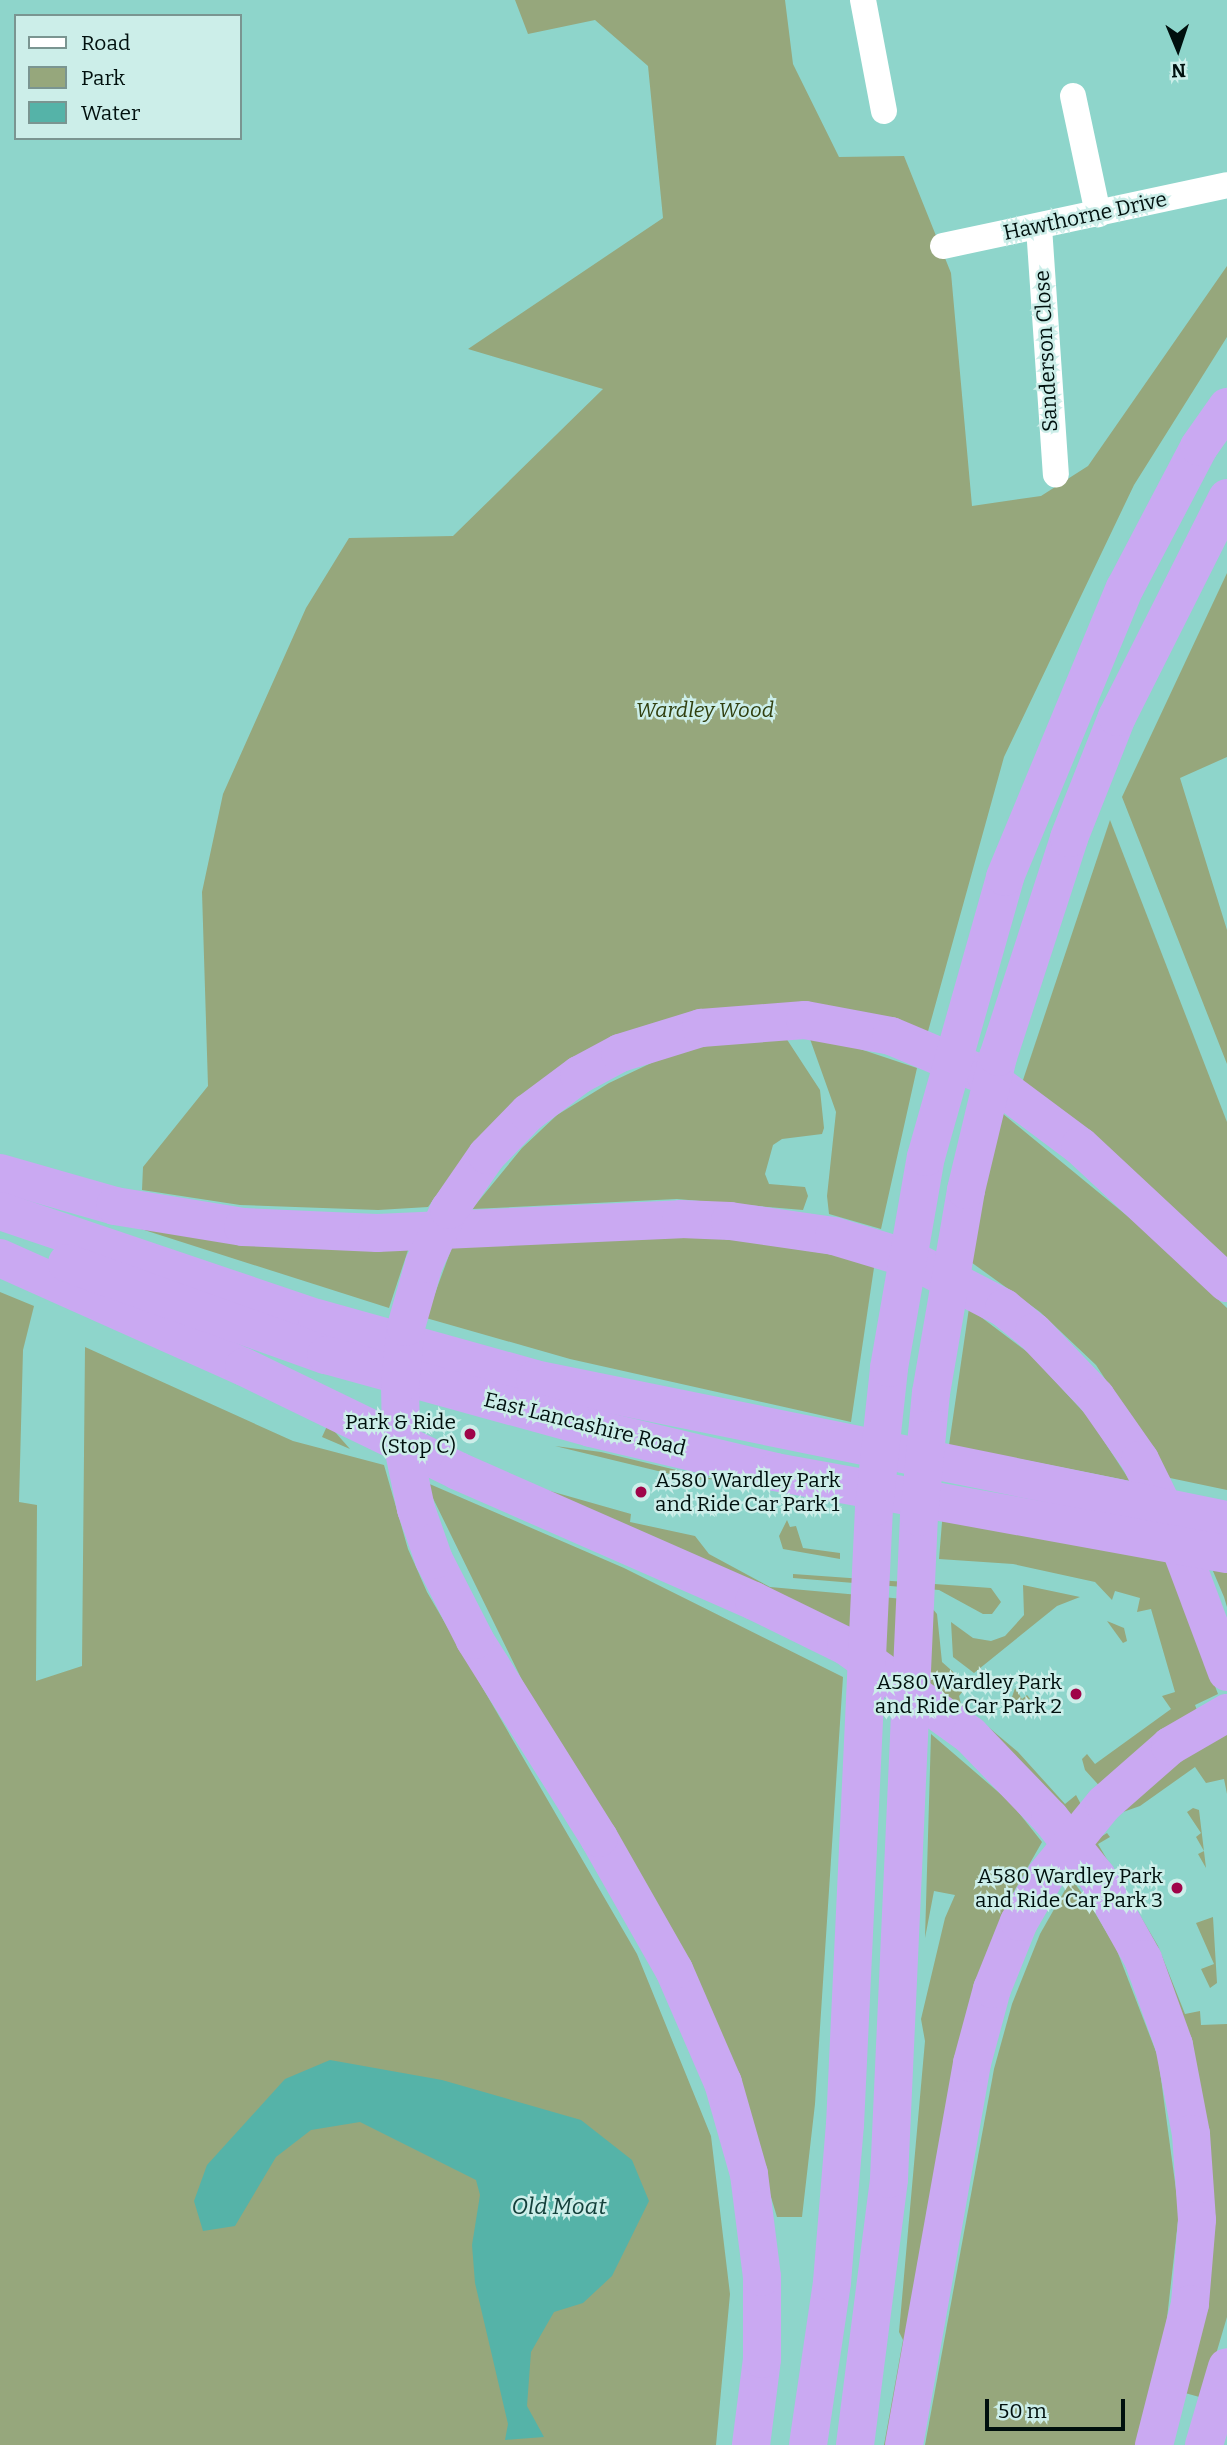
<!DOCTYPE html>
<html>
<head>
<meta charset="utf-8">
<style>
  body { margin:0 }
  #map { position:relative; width:1227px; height:2445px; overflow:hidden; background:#8ed5cb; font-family:Bitter,serif }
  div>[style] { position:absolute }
  .green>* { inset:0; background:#96a77c }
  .water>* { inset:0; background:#55b3a8 }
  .minor>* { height:26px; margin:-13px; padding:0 13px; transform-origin:13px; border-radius:13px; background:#fff }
  .highway>* { height:38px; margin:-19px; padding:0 19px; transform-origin:19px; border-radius:19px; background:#caa9f2 }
  .dots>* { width:19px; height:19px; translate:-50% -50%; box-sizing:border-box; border:4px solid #cceee9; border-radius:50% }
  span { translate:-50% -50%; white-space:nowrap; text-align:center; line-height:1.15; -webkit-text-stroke:5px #cceee9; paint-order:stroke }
  .street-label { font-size:21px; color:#00100e }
  .park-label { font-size:21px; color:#303f0f; font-style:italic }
  .poi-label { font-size:21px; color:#00100e }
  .right { translate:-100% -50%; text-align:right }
  .left { translate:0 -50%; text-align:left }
  .water-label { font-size:23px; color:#14403b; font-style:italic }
  .legend { position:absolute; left:14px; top:14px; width:228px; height:126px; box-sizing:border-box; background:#cceee9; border:2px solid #7a9591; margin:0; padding:9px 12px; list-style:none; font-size:21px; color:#00100e }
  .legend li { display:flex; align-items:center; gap:14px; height:35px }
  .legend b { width:35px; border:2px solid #7a9591 }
  .north { position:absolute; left:1143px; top:14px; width:70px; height:70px; -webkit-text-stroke:5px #cceee9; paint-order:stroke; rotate:178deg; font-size:19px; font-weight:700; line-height:28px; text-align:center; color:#00100e }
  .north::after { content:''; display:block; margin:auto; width:24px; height:32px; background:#00100e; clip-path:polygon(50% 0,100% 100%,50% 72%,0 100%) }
  .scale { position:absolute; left:985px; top:2399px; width:140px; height:32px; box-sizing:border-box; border:4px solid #00100e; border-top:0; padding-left:9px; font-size:21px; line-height:24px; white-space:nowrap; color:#00100e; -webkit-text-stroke:5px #cceee9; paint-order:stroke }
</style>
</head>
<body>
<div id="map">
  <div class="green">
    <i style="clip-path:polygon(515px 0,785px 0,793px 64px,839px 157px,904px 156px,951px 273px,972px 506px,1041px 496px,1088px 466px,1227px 266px,1227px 337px,1134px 485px,1004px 757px,927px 1035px,746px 1007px,477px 1139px,428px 1207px,378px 1210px,240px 1205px,142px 1190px,143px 1167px,208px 1086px,202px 892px,223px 794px,306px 608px,349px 538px,453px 536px,603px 389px,468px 349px,663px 218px,648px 66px,595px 20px,528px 34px)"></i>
    <i style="clip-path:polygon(1227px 573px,1227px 757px,1180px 778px,1227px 930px,1227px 1064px,1122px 797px)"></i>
    <i style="clip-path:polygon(1110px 820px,1227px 1122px,1227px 1261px,1022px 1083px)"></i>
    <i style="clip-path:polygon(786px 1038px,820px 1090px,824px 1128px,822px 1134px,782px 1139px,773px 1145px,765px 1174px,769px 1184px,805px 1187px,808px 1196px,803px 1210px,677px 1199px,472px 1209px,522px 1148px,557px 1115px,609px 1083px,664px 1057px,713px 1043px)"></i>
    <i style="clip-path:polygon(810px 1039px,854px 1047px,917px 1068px,881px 1229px,829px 1214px,827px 1196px,836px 1112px)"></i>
    <i style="clip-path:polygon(1002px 1113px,1148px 1233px,1227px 1308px,1227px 1490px,1170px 1478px,1096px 1365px,1040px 1312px,964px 1257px)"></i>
    <i style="clip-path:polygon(141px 1229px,409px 1247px,389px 1308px)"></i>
    <i style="clip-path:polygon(697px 1234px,875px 1261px,851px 1422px,570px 1359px,426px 1318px,452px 1247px)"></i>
    <i style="clip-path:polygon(0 1292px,34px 1306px,23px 1350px,19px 1502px,37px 1505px,36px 1681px,82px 1666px,85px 1347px,293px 1441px,384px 1465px,408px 1549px,427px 1592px,637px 1954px,711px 2136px,730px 2294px,716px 2445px,0 2445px)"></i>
    <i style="clip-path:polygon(969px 1308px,1030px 1354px,1089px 1418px,1130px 1481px,949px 1445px)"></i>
    <i style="clip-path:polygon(328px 1424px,350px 1449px,322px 1437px)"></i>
    <i style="clip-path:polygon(555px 1446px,601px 1452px,714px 1479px,695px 1480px)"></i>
    <i style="clip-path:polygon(425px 1482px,624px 1568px,843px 1677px,815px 2104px,802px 2217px,777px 2217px,764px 2174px)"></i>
    <i style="clip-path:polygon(536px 1487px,631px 1514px,630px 1522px,695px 1536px,709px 1554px,770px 1587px,926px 1601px,937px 1614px,942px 1662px,968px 1685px,959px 1696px,961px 1704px,1018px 1752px,1065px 1804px,1076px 1795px,1099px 1838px,1107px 1833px,1110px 1837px,1098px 1844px,1158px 1946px,1185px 2014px,1200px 2011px,1201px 2025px,1227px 2024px,1227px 2317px,1203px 2398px,1185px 2393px,1191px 2052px,987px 1734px)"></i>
    <i style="clip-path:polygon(943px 1510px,1164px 1553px,1218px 1694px,1195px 1705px,1210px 1743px,1227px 1732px,1227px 1794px,1224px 1779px,1206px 1783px,1195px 1767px,1140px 1806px,1123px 1812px,1085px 1770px,1082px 1759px,1087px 1754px,1095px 1764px,1171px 1709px,1162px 1696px,1175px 1692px,1151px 1609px,1137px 1612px,1140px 1598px,1115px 1591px,1112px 1600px,1095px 1582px,1013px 1564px,939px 1559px)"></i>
    <i style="clip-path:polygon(787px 1520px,790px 1527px,796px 1526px,803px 1548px,840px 1553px,840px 1559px,783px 1549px,779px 1536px)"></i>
    <i style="clip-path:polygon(1210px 1564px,1227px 1568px,1227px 1607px,1224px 1597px)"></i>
    <i style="clip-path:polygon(793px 1574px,991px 1588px,1001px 1602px,992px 1614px,983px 1614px,939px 1590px,793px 1578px)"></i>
    <i style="clip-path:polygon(1023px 1585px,1080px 1597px,1057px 1606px,974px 1673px,953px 1657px,951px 1622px,973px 1638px,991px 1641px,1005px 1636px,1024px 1615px)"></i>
    <i style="clip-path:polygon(1107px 1621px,1124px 1628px,1127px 1641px,1123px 1643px)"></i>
    <i style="clip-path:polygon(1015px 1688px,1022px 1699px,1027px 1695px,1038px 1709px,1026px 1710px,1012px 1697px)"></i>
    <i style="clip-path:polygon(931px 1734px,1011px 1803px,1042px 1842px,1013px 1893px,989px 1960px,893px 2445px,884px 2445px,903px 2340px,899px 2332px,925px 2041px,921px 2019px,945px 1918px,955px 1895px,934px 1891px,925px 1938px)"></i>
    <i style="clip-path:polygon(1193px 1808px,1199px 1810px,1206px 1868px,1198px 1854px,1204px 1851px,1196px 1837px,1201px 1833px,1187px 1812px)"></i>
    <i style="clip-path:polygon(1069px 1883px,1076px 1885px,1089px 1903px,1116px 1948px,1158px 2057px,1179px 2212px,1165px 2336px,1137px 2445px,925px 2445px,994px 2069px,1012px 2004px,1040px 1934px)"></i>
    <i style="clip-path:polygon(1213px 1917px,1217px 1983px,1210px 1988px,1201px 1969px,1214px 1964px,1196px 1923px)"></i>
  </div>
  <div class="water">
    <i style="clip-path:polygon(330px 2060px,442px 2080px,581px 2120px,632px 2160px,649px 2201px,612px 2276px,583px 2303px,554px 2312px,531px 2352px,527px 2406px,544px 2437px,505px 2440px,508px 2424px,475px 2283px,472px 2245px,480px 2195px,476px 2180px,360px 2122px,311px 2130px,276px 2157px,235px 2226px,203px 2231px,194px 2201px,207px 2165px,285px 2079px)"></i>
  </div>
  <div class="minor">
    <i style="left:863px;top:0;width:113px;rotate:79.3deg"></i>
    <i style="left:1073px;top:96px;width:121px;rotate:78deg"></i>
    <i style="left:1039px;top:227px;width:248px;rotate:86.1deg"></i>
    <i style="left:943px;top:246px;width:290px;rotate:-12.1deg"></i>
  </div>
  <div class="highway">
    <i style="left:0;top:1173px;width:120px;rotate:16deg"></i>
    <i style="left:115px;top:1206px;width:130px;rotate:9.3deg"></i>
    <i style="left:243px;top:1227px;width:134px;rotate:2.6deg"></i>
    <i style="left:377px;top:1233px;width:304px;rotate:-2.6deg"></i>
    <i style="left:681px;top:1219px;width:49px;rotate:2.3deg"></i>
    <i style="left:730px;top:1221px;width:105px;rotate:8.2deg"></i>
    <i style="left:834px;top:1236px;width:79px;rotate:16.8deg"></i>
    <i style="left:910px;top:1259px;width:106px;rotate:27.5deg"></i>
    <i style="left:1004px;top:1308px;width:38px;rotate:39deg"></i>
    <i style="left:1034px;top:1332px;width:90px;rotate:46.4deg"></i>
    <i style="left:1096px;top:1397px;width:77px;rotate:55.1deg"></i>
    <i style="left:1140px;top:1460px;width:72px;rotate:63.8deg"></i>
    <i style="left:1172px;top:1525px;width:157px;rotate:69.5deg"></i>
    <i style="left:0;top:1211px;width:335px;rotate:18.7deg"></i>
    <i style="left:317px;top:1318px;width:226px;rotate:15.6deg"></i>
    <i style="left:535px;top:1379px;width:706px;rotate:11.52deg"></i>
    <i style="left:0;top:1258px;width:267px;rotate:24.1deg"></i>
    <i style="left:244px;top:1367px;width:238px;rotate:25.9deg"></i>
    <i style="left:458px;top:1471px;width:323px;rotate:23.7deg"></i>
    <i style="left:754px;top:1601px;width:102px;rotate:26.1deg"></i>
    <i style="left:846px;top:1646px;width:153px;rotate:35.7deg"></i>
    <i style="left:970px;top:1735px;width:115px;rotate:46.1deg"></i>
    <i style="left:1050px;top:1818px;width:75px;rotate:51.5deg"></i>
    <i style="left:1097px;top:1877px;width:94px;rotate:60.7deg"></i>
    <i style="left:1143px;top:1959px;width:91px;rotate:70.2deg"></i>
    <i style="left:1174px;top:2045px;width:91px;rotate:79.2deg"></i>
    <i style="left:1191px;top:2134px;width:86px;rotate:86deg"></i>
    <i style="left:1197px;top:2220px;width:84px;rotate:94.8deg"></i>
    <i style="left:1190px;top:2304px;width:146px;rotate:104.3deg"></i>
    <i style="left:67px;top:1263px;width:275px;rotate:19.6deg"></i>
    <i style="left:326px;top:1355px;width:275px;rotate:15.4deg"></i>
    <i style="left:591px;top:1428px;width:189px;rotate:13.4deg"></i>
    <i style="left:775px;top:1472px;width:459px;rotate:10.3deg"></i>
    <i style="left:751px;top:2445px;width:87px;rotate:-82.7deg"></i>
    <i style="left:762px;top:2359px;width:82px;rotate:-90deg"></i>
    <i style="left:762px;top:2277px;width:104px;rotate:-97.2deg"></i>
    <i style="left:749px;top:2174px;width:95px;rotate:-105.9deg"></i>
    <i style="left:723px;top:2083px;width:123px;rotate:-113.4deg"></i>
    <i style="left:674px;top:1970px;width:152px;rotate:-119.6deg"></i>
    <i style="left:599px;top:1838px;width:234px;rotate:-122.1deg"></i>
    <i style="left:475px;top:1640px;width:90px;rotate:-117.1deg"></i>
    <i style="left:434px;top:1560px;width:54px;rotate:-109.4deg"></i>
    <i style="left:416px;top:1509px;width:74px;rotate:-101.8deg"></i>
    <i style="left:401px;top:1437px;width:53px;rotate:-91.1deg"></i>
    <i style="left:400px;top:1384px;width:57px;rotate:-84deg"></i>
    <i style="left:406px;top:1327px;width:66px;rotate:-74.1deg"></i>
    <i style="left:424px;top:1264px;width:60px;rotate:-65.2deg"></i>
    <i style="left:449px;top:1210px;width:67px;rotate:-55.4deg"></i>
    <i style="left:487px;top:1155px;width:59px;rotate:-45.7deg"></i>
    <i style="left:528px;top:1113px;width:64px;rotate:-36.7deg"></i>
    <i style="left:579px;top:1075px;width:47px;rotate:-28.2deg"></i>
    <i style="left:620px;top:1053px;width:85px;rotate:-17.2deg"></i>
    <i style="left:701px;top:1028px;width:104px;rotate:-4.4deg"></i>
    <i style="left:805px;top:1020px;width:87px;rotate:10.5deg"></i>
    <i style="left:891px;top:1036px;width:103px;rotate:22.8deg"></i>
    <i style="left:986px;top:1076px;width:117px;rotate:36.7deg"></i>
    <i style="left:1080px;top:1146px;width:201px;rotate:43deg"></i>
    <i style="left:808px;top:2445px;width:165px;rotate:-81.6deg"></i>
    <i style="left:832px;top:2282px;width:158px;rotate:-85.3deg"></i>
    <i style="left:845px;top:2125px;width:619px;rotate:-87.31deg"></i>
    <i style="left:874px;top:1507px;width:140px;rotate:-83.8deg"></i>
    <i style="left:889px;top:1368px;width:214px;rotate:-80.1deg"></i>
    <i style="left:926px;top:1157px;width:291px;rotate:-74.2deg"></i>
    <i style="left:1005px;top:877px;width:313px;rotate:-67.5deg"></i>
    <i style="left:1125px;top:588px;width:159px;rotate:-62.3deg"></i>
    <i style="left:1199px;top:447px;width:49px;rotate:-55deg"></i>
    <i style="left:855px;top:2445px;width:268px;rotate:-82.7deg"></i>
    <i style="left:889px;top:2179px;width:663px;rotate:-87.41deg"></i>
    <i style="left:919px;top:1517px;width:125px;rotate:-84.5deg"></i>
    <i style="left:931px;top:1393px;width:206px;rotate:-80.2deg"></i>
    <i style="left:966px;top:1190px;width:137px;rotate:-76.5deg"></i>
    <i style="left:998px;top:1057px;width:230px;rotate:-72deg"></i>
    <i style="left:1069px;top:838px;width:130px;rotate:-68.4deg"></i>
    <i style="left:1117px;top:717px;width:245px;rotate:-63.3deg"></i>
    <i style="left:904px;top:2445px;width:388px;rotate:-79.9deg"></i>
    <i style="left:972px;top:2063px;width:77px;rotate:-74.9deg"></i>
    <i style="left:992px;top:1989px;width:72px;rotate:-68.1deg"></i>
    <i style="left:1019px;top:1922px;width:54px;rotate:-60.1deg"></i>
    <i style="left:1046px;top:1875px;width:92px;rotate:-50.8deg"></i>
    <i style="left:1104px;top:1804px;width:88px;rotate:-41.3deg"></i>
    <i style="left:1170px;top:1746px;width:66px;rotate:-30.1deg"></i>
    <i style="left:1204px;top:2445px;width:81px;rotate:-73.6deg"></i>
  </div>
  <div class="dots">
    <i style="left:470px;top:1434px;background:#9f0449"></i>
    <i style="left:641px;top:1492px;background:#9f0449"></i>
    <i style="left:1076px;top:1694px;background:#9f0449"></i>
    <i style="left:1177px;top:1888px;background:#9f0449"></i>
  </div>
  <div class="street-label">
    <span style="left:1085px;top:216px;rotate:-12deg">Hawthorne Drive</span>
    <span style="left:1046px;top:351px;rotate:-93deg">Sanderson Close</span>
    <span style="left:585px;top:1424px;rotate:14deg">East Lancashire Road</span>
  </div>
  <div class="park-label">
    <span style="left:705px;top:710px">Wardley Wood</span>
  </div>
  <div class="poi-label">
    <span class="right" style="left:456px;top:1434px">Park &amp; Ride<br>(Stop C)</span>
    <span class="left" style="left:655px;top:1492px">A580 Wardley Park<br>and Ride Car Park 1</span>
    <span class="right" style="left:1062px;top:1694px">A580 Wardley Park<br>and Ride Car Park 2</span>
    <span class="right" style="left:1163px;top:1888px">A580 Wardley Park<br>and Ride Car Park 3</span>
  </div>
  <div class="water-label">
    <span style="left:559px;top:2206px">Old Moat</span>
  </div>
  <ul class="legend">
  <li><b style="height:9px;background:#fff"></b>Road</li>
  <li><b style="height:19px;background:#96a77c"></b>Park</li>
  <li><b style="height:19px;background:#55b3a8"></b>Water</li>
  </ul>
  <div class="north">N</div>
  <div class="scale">50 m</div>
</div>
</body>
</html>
